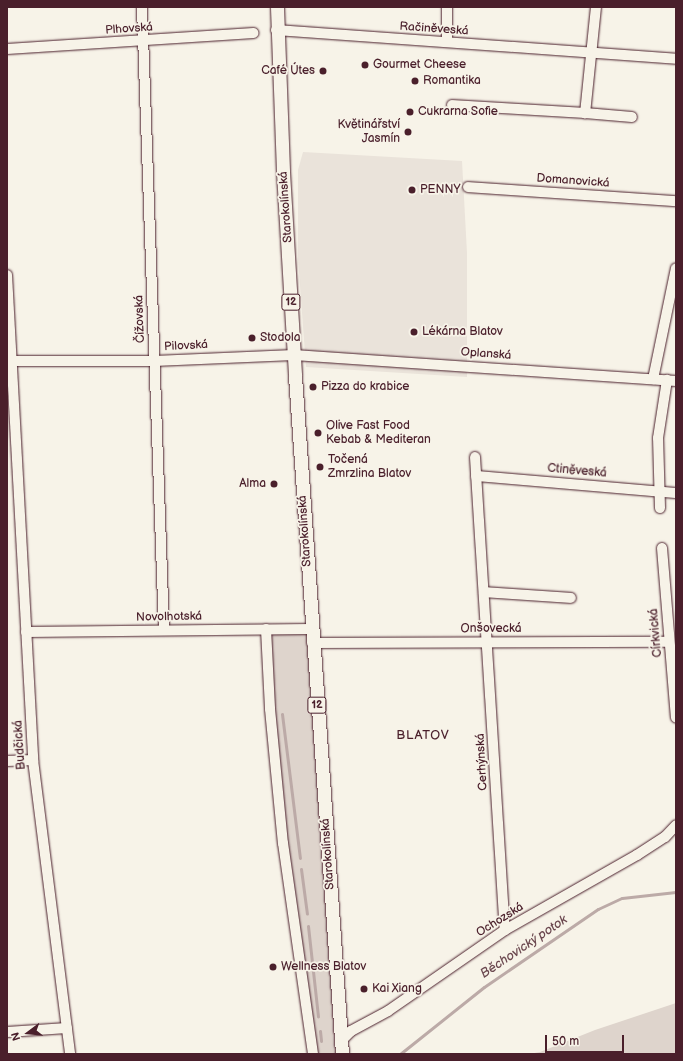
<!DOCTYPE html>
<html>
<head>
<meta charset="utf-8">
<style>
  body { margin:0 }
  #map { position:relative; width:683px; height:1061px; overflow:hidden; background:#f7f3e8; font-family:"Balsamiq Sans",sans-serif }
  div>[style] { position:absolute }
  .built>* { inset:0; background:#eae3da }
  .green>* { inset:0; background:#ded4cc }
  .stream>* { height:3px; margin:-1.5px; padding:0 1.5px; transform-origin:1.5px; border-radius:1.5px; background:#bcaaa7 }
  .roads { filter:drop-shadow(0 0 1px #4a1f2b) drop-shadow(0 0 1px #4a1f2b) }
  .minor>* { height:10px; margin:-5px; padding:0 5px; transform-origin:5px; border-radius:5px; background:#f7f3e8 }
  .major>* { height:13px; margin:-6.5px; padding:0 6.5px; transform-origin:6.5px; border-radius:6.5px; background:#f7f3e8 }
  .dots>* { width:11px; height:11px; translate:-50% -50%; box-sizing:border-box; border:2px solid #f7f3e8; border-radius:50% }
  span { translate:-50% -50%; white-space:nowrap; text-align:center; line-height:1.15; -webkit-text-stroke:3.5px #f7f3e8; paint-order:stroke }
  .shield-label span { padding:1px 3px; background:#f7f3e8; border:1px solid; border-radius:3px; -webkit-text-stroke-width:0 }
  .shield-label { font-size:11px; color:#4a1f2b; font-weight:700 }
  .street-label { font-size:12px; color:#4a1f2b }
  .poi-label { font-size:12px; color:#4a1f2b }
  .left { translate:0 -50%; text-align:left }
  .right { translate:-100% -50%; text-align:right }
  .neighbourhood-label { font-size:13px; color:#4a1f2b; letter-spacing:1px }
  .water-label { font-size:13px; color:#6c4950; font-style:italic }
  .frame { position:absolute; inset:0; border:8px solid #4a1f2b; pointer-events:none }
  .north { position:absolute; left:8px; top:1013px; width:40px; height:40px; -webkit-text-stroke:3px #f7f3e8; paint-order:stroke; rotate:254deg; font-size:11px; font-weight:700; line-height:16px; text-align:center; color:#4a1f2b }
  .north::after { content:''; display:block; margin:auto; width:14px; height:18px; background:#4a1f2b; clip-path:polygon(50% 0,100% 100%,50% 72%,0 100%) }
  .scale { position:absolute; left:545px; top:1035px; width:79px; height:18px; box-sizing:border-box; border:2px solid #4a1f2b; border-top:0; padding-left:5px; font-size:12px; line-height:14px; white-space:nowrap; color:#4a1f2b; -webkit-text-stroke:3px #f7f3e8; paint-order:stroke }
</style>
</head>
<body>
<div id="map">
  <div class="built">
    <i style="clip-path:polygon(303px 152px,462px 161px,467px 253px,467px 377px,306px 367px,298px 258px,298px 170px)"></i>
  </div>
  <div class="green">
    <i style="clip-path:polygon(266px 629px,311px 629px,342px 1054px,313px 1054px,298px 949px)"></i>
    <i style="clip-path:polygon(676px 1003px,676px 1054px,529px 1054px,540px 1052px,595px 1030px)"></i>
  </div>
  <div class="stream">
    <i style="left:282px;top:714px;width:145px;rotate:82.9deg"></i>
    <i style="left:301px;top:869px;width:45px;rotate:82.4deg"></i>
    <i style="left:308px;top:926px;width:91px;rotate:83.7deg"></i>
    <i style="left:320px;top:1031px;width:10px;rotate:84deg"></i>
    <i style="left:400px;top:1054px;width:107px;rotate:-38.6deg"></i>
    <i style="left:484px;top:987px;width:138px;rotate:-34.4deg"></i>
    <i style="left:598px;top:909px;width:26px;rotate:-25deg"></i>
    <i style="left:622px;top:898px;width:54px;rotate:-6.3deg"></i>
  </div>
  <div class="roads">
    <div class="minor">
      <i style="left:142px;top:7px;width:623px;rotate:87.98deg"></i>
      <i style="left:447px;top:7px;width:35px;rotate:90deg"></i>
      <i style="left:596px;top:7px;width:107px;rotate:95.9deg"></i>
      <i style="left:585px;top:113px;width:47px;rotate:4.9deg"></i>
      <i style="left:276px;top:30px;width:401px;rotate:4.1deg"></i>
      <i style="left:7px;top:49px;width:247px;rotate:-3.7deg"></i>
      <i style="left:452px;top:105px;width:133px;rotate:3.4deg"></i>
      <i style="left:468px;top:187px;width:208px;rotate:3.9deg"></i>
      <i style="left:7px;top:275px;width:486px;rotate:86.9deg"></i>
      <i style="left:33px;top:760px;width:296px;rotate:82.8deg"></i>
      <i style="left:7px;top:361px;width:147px"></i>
      <i style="left:154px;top:361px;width:140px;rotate:-2.5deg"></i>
      <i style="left:294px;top:355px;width:383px;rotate:3.9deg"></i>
      <i style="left:653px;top:379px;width:113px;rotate:-78.3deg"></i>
      <i style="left:475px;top:457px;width:474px;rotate:86.4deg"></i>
      <i style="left:476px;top:476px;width:201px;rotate:4.9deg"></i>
      <i style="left:660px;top:508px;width:70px;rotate:-91.6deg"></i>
      <i style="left:658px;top:438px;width:59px;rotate:-81.2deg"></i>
      <i style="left:662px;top:548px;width:170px;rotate:85.3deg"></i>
      <i style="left:484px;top:592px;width:87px;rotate:3.9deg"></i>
      <i style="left:266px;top:629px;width:80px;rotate:87.1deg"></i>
      <i style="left:270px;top:709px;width:135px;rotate:84.5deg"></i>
      <i style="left:283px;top:843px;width:213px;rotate:81.9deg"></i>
      <i style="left:26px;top:632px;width:285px;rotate:-0.6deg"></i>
      <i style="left:312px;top:643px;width:357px;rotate:-0.2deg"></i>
      <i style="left:7px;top:761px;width:26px;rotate:-2deg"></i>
      <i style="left:7px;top:1032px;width:60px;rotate:-3.8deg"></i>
      <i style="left:341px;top:1041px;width:14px;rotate:-45deg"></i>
      <i style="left:351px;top:1031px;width:42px;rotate:-28.4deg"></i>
      <i style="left:388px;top:1011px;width:142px;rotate:-34.7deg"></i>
      <i style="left:505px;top:930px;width:152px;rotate:-29.6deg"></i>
      <i style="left:637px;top:855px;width:33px;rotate:-33deg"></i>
      <i style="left:665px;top:837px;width:16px;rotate:-47deg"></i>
    </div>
    <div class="major">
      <i style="left:277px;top:7px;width:165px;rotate:87.9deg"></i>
      <i style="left:283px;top:172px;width:204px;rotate:86.6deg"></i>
      <i style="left:295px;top:376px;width:680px;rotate:86.03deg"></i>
    </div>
  </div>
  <div class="dots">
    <i style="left:365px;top:65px;background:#4a1f2b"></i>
    <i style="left:323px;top:71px;background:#4a1f2b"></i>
    <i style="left:415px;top:81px;background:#4a1f2b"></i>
    <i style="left:410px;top:112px;background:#4a1f2b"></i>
    <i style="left:408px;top:132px;background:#4a1f2b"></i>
    <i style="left:412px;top:190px;background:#4a1f2b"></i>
    <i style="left:414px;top:332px;background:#4a1f2b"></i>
    <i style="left:252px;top:338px;background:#4a1f2b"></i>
    <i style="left:313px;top:387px;background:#4a1f2b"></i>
    <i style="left:318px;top:433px;background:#4a1f2b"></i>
    <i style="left:320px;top:467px;background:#4a1f2b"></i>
    <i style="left:274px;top:484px;background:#4a1f2b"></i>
    <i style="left:273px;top:967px;background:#4a1f2b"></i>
    <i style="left:364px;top:989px;background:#4a1f2b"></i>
  </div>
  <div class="shield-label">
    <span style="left:291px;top:302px">12</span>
    <span style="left:317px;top:705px">12</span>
  </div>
  <div class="street-label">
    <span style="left:129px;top:29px;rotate:-4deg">Plhovská</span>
    <span style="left:434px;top:29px;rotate:4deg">Račiněveská</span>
    <span style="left:573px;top:181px;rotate:4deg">Domanovická</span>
    <span style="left:286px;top:207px;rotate:-94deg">Starokolínská</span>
    <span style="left:140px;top:319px;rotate:-92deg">Čížovská</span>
    <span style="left:186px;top:346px;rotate:-3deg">Pilovská</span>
    <span style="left:486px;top:354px;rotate:4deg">Oplanská</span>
    <span style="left:577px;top:471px;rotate:5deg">Ctiněveská</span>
    <span style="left:305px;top:531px;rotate:-94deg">Starokolínská</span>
    <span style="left:169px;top:617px;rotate:-1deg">Novolhotská</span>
    <span style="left:491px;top:629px">Onšovecká</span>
    <span style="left:656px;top:633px;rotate:-95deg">Církvická</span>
    <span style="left:20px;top:745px;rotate:-94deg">Budčická</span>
    <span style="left:482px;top:762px;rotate:-93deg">Cerhýnská</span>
    <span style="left:328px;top:854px;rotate:-94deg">Starokolínská</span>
    <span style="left:500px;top:920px;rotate:-32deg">Ochozská</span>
  </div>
  <div class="poi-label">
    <span class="left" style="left:373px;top:65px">Gourmet Cheese</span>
    <span class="right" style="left:315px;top:71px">Café Útes</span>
    <span class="left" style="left:423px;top:81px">Romantika</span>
    <span class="left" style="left:418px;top:112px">Cukrarna Sofie</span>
    <span class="right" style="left:400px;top:132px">Květinářství<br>Jasmín</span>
    <span class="left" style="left:420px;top:190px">PENNY</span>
    <span class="left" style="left:422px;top:332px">Lékárna Blatov</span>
    <span class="left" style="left:260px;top:338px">Stodola</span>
    <span class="left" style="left:321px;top:387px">Pizza do krabice</span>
    <span class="left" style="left:326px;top:433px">Olive Fast Food<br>Kebab &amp; Mediteran</span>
    <span class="left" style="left:328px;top:467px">Točená<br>Zmrzlina Blatov</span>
    <span class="right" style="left:266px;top:484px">Alma</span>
    <span class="left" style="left:281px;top:967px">Wellness Blatov</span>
    <span class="left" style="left:372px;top:989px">Kai Xiang</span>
  </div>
  <div class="neighbourhood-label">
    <span style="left:423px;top:735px">BLATOV</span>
  </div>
  <div class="water-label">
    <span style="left:524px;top:947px;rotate:-34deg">Běchovický potok</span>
  </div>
  <div class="frame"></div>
  <div class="north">N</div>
  <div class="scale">50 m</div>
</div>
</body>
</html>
